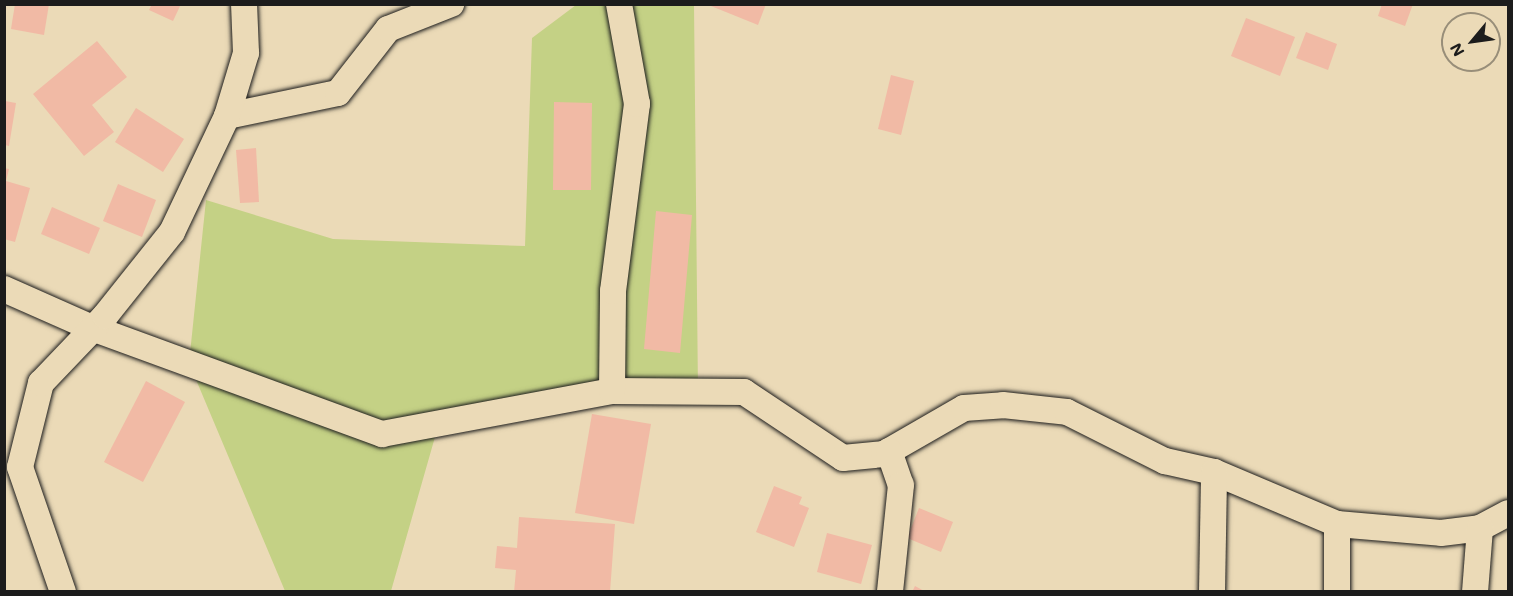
<!DOCTYPE html>
<html>
<head>
<meta charset="utf-8">
<style>
  body { margin:0 }
  #map { position:relative; width:1513px; height:596px; overflow:hidden; background:#ebdab7; font-family:Mali,sans-serif }
  div>[style] { position:absolute }
  .green>* { inset:0; background:#c4d185 }
  .building>* { inset:0; background:#f1baa5 }
  .roads { filter:drop-shadow(0 0 2px #1c1c1c) drop-shadow(0 0 2px #1c1c1c) }
  .minor>* { height:26px; margin:-13px; padding:0 13px; transform-origin:13px; border-radius:13px; background:#ebdab7 }
  span { translate:-50% -50%; white-space:nowrap; text-align:center; line-height:1.15; -webkit-text-stroke:4.5px #ebdab7; paint-order:stroke }
  .frame { position:absolute; inset:0; border:6px solid #1c1c1c; pointer-events:none }
  .north { position:absolute; left:1441px; top:12px; width:60px; height:60px; box-sizing:border-box; background:#ebdab7; border:2px solid #988e79; border-radius:50%; rotate:241deg; font-size:16px; font-weight:700; line-height:24px; text-align:center; color:#1c1c1c }
  .north::after { content:''; display:block; margin:auto; width:21px; height:27px; background:#1c1c1c; clip-path:polygon(50% 0,100% 100%,50% 72%,0 100%) }
</style>
</head>
<body>
<div id="map">
  <div class="green">
    <i style="clip-path:polygon(576px 5px,694px 5px,698px 392px,439px 423px,391px 591px,285px 591px,189px 363px,206px 200px,333px 239px,525px 246px,532px 38px)"></i>
  </div>
  <div class="building">
    <i style="clip-path:polygon(15px 4px,49px 4px,44px 35px,11px 29px)"></i>
    <i style="clip-path:polygon(152px 4px,181px 4px,173px 21px,149px 10px)"></i>
    <i style="clip-path:polygon(706px 4px,766px 4px,758px 25px)"></i>
    <i style="clip-path:polygon(1382px 4px,1413px 4px,1405px 26px,1378px 16px)"></i>
    <i style="clip-path:polygon(1246px 18px,1295px 37px,1280px 76px,1231px 56px)"></i>
    <i style="clip-path:polygon(1306px 32px,1337px 44px,1328px 70px,1296px 58px)"></i>
    <i style="clip-path:polygon(97px 41px,127px 77px,92px 105px,114px 132px,84px 156px,33px 94px)"></i>
    <i style="clip-path:polygon(891px 75px,914px 81px,901px 135px,878px 129px)"></i>
    <i style="clip-path:polygon(5px 101px,16px 103px,9px 146px,5px 145px)"></i>
    <i style="clip-path:polygon(554px 102px,592px 103px,591px 190px,553px 190px)"></i>
    <i style="clip-path:polygon(136px 108px,184px 139px,163px 172px,115px 142px)"></i>
    <i style="clip-path:polygon(256px 148px,259px 202px,240px 203px,236px 150px)"></i>
    <i style="clip-path:polygon(4px 168px,9px 169px,6px 181px,30px 188px,15px 242px,4px 239px)"></i>
    <i style="clip-path:polygon(118px 184px,156px 200px,142px 237px,103px 221px)"></i>
    <i style="clip-path:polygon(52px 207px,100px 228px,89px 254px,41px 234px)"></i>
    <i style="clip-path:polygon(656px 211px,692px 215px,680px 353px,644px 349px)"></i>
    <i style="clip-path:polygon(146px 381px,185px 402px,143px 482px,104px 462px)"></i>
    <i style="clip-path:polygon(592px 414px,651px 424px,634px 524px,575px 513px)"></i>
    <i style="clip-path:polygon(774px 486px,802px 497px,799px 504px,809px 508px,794px 547px,756px 532px)"></i>
    <i style="clip-path:polygon(919px 508px,953px 522px,941px 552px,907px 538px)"></i>
    <i style="clip-path:polygon(519px 517px,615px 524px,610px 592px,514px 592px,516px 570px,495px 568px,497px 546px,517px 548px)"></i>
    <i style="clip-path:polygon(827px 533px,872px 545px,861px 584px,817px 572px)"></i>
    <i style="clip-path:polygon(915px 586px,926px 592px,912px 592px)"></i>
  </div>
  <div class="roads">
    <div class="minor">
      <i style="left:227px;top:116px;width:113px;rotate:-11.7deg"></i>
      <i style="left:338px;top:93px;width:81px;rotate:-52deg"></i>
      <i style="left:388px;top:29px;width:68px;rotate:-21.6deg"></i>
      <i style="left:4px;top:289px;width:96px;rotate:23.9deg"></i>
      <i style="left:92px;top:328px;width:309px;rotate:20.1deg"></i>
      <i style="left:382px;top:434px;width:234px;rotate:-10.6deg"></i>
      <i style="left:612px;top:391px;width:132px;rotate:0.4deg"></i>
      <i style="left:744px;top:392px;width:119px;rotate:33.7deg"></i>
      <i style="left:843px;top:458px;width:41px;rotate:-5.6deg"></i>
      <i style="left:884px;top:454px;width:92px;rotate:-29.9deg"></i>
      <i style="left:964px;top:408px;width:39px;rotate:-4deg"></i>
      <i style="left:1003px;top:405px;width:64px;rotate:6.2deg"></i>
      <i style="left:1067px;top:412px;width:110px;rotate:26.6deg"></i>
      <i style="left:1165px;top:461px;width:50px;rotate:12.7deg"></i>
      <i style="left:1214px;top:472px;width:134px;rotate:22.9deg"></i>
      <i style="left:1337px;top:524px;width:104px;rotate:4.9deg"></i>
      <i style="left:1441px;top:533px;width:39px;rotate:-7deg"></i>
      <i style="left:1480px;top:528px;width:32px;rotate:-28deg"></i>
      <i style="left:612px;top:391px;width:100px;rotate:-89.4deg"></i>
      <i style="left:613px;top:291px;width:189px;rotate:-82.7deg"></i>
      <i style="left:637px;top:104px;width:102px;rotate:-100.2deg"></i>
      <i style="left:889px;top:451px;width:36px;rotate:71deg"></i>
      <i style="left:901px;top:485px;width:108px;rotate:95.9deg"></i>
      <i style="left:63px;top:592px;width:132px;rotate:-109deg"></i>
      <i style="left:20px;top:467px;width:87px;rotate:-76deg"></i>
      <i style="left:41px;top:383px;width:93px;rotate:-46.3deg"></i>
      <i style="left:105px;top:316px;width:107px;rotate:-51.4deg"></i>
      <i style="left:172px;top:232px;width:128px;rotate:-64.6deg"></i>
      <i style="left:227px;top:116px;width:66px;rotate:-73.2deg"></i>
      <i style="left:246px;top:53px;width:49px;rotate:-92.3deg"></i>
      <i style="left:1212px;top:592px;width:120px;rotate:-89deg"></i>
      <i style="left:1337px;top:592px;width:68px;rotate:-90deg"></i>
      <i style="left:1475px;top:592px;width:64px;rotate:-85.5deg"></i>
    </div>
  </div>
  <div class="frame"></div>
  <div class="north">N</div>
</div>
</body>
</html>
